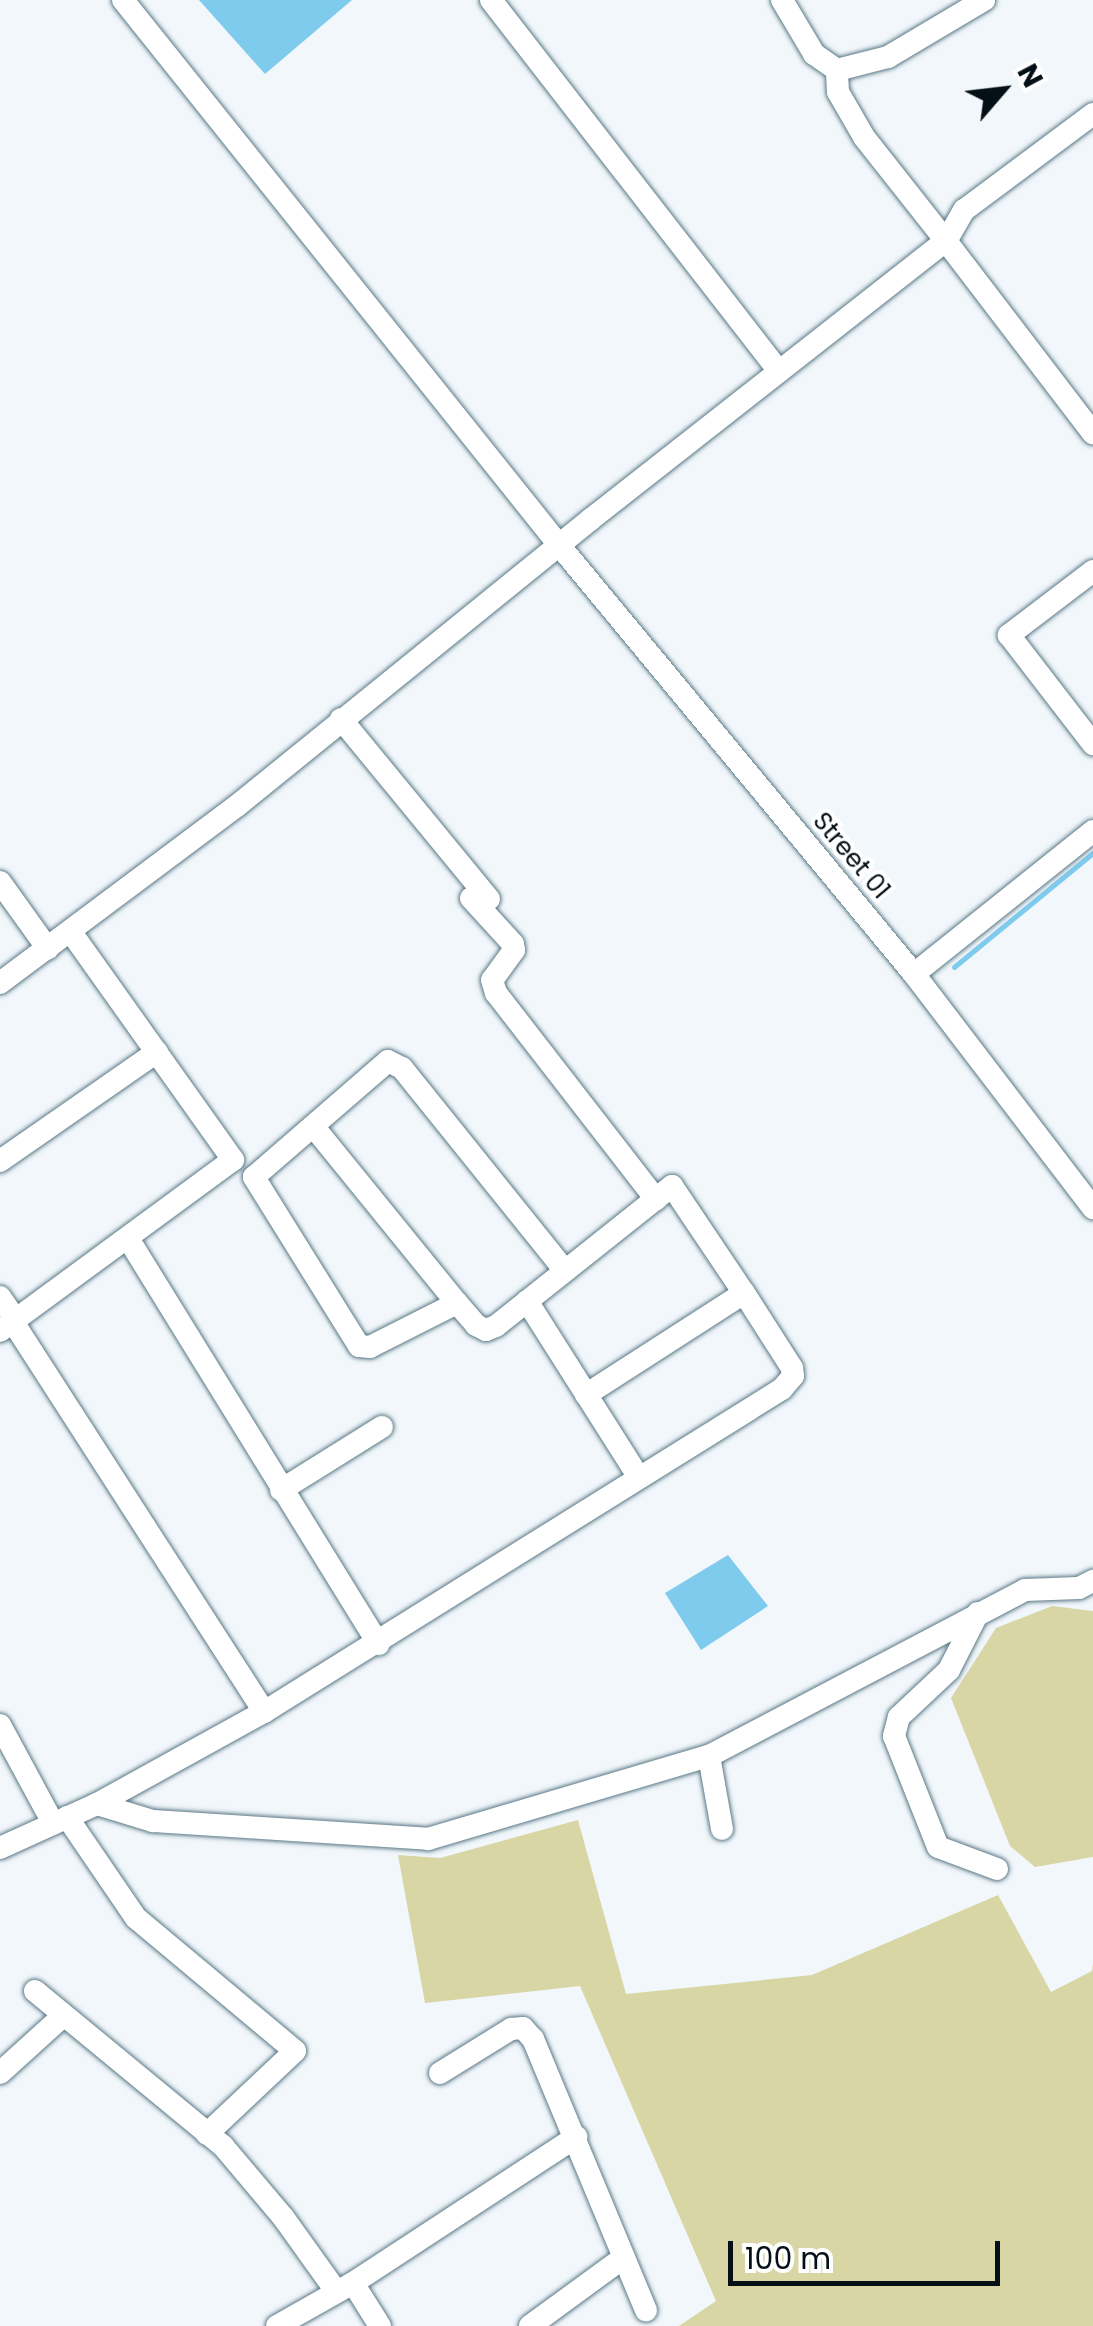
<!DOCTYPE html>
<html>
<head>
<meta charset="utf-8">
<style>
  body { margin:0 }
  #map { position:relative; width:1093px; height:2326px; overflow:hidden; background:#f1f7fb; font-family:Poppins,sans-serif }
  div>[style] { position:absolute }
  .green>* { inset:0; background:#d9d6a5 }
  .water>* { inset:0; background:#7fcbee }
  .stream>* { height:5px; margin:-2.5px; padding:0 2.5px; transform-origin:2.5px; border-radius:2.5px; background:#7fcbee }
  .roads { filter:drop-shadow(0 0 2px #5a7886) drop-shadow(0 0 2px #5a7886) }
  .minor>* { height:22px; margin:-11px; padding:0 11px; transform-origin:11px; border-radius:11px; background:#fff }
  span { translate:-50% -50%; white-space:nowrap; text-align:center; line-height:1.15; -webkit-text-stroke:8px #fff; paint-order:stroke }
  .street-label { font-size:25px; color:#051016 }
  .north { position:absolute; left:953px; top:40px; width:100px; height:100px; -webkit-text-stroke:8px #fff; paint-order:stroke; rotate:62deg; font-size:28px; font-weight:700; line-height:40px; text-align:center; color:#051016 }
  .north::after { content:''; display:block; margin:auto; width:35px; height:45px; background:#051016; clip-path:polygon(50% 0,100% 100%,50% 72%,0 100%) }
  .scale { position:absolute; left:728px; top:2241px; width:272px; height:45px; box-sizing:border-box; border:5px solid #051016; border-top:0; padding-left:12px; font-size:30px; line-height:35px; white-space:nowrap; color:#051016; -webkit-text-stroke:8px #fff; paint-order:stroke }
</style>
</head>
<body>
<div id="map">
  <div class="green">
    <i style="clip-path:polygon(1052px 1606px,1093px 1611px,1093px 1857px,1035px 1867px,1010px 1846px,951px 1698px,996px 1628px)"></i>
    <i style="clip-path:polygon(578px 1820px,626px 1994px,812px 1975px,998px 1895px,1051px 1992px,1092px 1971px,1093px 1963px,1093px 2326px,679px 2326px,716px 2301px,580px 1986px,425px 2003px,398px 1855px,440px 1858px)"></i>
  </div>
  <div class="water">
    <i style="clip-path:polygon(199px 0,352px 0,265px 74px)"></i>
    <i style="clip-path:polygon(728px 1555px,768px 1606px,701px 1650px,665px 1593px)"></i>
  </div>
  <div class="stream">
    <i style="left:954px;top:967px;width:180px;rotate:-39.4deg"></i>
  </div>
  <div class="roads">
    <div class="minor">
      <i style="left:123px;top:0;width:698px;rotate:51.34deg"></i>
      <i style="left:559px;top:545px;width:557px;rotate:50.39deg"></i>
      <i style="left:914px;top:974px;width:295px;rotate:52.6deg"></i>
      <i style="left:491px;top:0;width:470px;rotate:52.2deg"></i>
      <i style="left:782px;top:0;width:63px;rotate:59.3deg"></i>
      <i style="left:814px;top:54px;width:28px;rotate:35deg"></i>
      <i style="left:837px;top:70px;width:53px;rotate:-14.3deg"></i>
      <i style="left:888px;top:57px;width:112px;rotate:-30.7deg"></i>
      <i style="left:1093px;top:114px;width:161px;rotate:143.3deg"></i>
      <i style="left:964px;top:210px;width:36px;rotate:120deg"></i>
      <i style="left:946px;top:241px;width:242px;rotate:52.6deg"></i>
      <i style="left:1093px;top:571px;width:106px;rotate:142.7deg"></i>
      <i style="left:1009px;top:635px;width:138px;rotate:52.4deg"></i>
      <i style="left:341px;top:719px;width:233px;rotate:50.6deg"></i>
      <i style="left:0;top:882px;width:82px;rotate:54.4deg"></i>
      <i style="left:471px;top:898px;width:62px;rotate:47.6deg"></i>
      <i style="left:513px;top:944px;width:6px;rotate:81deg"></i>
      <i style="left:514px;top:950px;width:37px;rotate:126deg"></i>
      <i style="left:492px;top:980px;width:14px;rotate:73deg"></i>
      <i style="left:496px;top:993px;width:261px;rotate:52.2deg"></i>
      <i style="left:914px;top:974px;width:229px;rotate:-38.6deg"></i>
      <i style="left:0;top:983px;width:297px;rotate:-36.8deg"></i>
      <i style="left:238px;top:805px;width:454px;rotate:-39deg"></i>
      <i style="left:591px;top:519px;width:451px;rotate:-38.1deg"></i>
      <i style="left:946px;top:241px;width:132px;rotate:-128.3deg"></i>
      <i style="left:864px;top:137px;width:52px;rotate:-120deg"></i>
      <i style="left:838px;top:92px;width:22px;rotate:-93deg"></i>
      <i style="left:313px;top:1126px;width:228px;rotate:50.9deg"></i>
      <i style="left:457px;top:1303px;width:97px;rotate:153.2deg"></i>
      <i style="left:370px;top:1347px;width:11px;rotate:-175deg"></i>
      <i style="left:359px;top:1346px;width:199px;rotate:-121.9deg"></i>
      <i style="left:254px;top:1177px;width:177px;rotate:-40.9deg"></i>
      <i style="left:388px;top:1061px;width:16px;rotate:27deg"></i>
      <i style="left:402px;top:1068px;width:260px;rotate:51.2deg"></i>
      <i style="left:0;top:1161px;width:191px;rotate:-34.8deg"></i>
      <i style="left:129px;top:1240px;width:475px;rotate:58.3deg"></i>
      <i style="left:0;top:1297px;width:28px;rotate:55deg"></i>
      <i style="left:527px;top:1301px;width:207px;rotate:57.6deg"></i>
      <i style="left:457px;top:1303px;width:29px;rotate:49deg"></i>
      <i style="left:476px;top:1325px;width:11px;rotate:27deg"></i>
      <i style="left:486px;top:1330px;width:11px;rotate:-22deg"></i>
      <i style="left:496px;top:1326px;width:225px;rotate:-38.5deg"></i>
      <i style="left:672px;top:1186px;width:129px;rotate:56.1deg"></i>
      <i style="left:744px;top:1293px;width:188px;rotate:147.2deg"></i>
      <i style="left:13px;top:1322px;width:464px;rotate:57.2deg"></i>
      <i style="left:0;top:1331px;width:289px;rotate:-36.3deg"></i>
      <i style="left:233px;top:1160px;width:280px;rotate:-125.4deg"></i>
      <i style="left:281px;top:1490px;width:119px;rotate:-32deg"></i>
      <i style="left:978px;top:1613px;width:64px;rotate:117deg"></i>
      <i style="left:949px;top:1670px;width:69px;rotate:136.8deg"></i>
      <i style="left:899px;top:1717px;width:20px;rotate:105deg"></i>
      <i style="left:894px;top:1736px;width:119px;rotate:68.4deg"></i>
      <i style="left:938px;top:1847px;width:63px;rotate:20.4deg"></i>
      <i style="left:0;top:1725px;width:111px;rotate:61.6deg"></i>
      <i style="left:709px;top:1756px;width:74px;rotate:79.9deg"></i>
      <i style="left:97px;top:1804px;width:59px;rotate:16.9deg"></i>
      <i style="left:153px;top:1821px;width:276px;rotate:3.7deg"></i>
      <i style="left:428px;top:1839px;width:293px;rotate:-16.5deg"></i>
      <i style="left:709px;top:1756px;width:357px;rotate:-27.7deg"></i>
      <i style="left:1025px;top:1590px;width:54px;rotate:-2.1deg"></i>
      <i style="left:1079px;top:1588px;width:16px;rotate:-27deg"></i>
      <i style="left:67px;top:1817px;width:122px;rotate:55.7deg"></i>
      <i style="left:136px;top:1918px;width:207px;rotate:39.9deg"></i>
      <i style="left:295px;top:2051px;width:121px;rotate:136.7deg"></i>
      <i style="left:0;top:1848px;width:107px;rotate:-24.4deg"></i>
      <i style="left:97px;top:1804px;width:191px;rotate:-28.9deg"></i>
      <i style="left:264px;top:1712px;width:610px;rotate:-31.95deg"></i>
      <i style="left:782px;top:1389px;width:17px;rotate:-50deg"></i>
      <i style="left:793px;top:1376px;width:8px;rotate:-97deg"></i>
      <i style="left:792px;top:1368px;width:89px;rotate:-122.6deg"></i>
      <i style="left:35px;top:1991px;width:244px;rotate:39.5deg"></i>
      <i style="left:223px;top:2146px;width:93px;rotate:49.8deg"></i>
      <i style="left:283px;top:2217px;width:91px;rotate:54.4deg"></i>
      <i style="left:0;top:2073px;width:86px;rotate:-42.2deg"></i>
      <i style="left:440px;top:2073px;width:84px;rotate:-31.8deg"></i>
      <i style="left:511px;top:2029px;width:12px;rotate:-5deg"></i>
      <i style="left:523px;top:2028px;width:15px;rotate:48deg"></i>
      <i style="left:533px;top:2039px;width:294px;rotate:67.4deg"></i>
      <i style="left:353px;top:2283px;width:51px;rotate:57.9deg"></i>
      <i style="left:277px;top:2326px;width:87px;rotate:-29.5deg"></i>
      <i style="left:353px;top:2283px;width:267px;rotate:-33.2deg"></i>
      <i style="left:530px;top:2326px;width:115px;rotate:-36.2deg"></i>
    </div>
  </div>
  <div class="street-label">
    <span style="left:851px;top:856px;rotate:50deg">Street 01</span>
  </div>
  <div class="north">N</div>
  <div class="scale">100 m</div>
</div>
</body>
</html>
